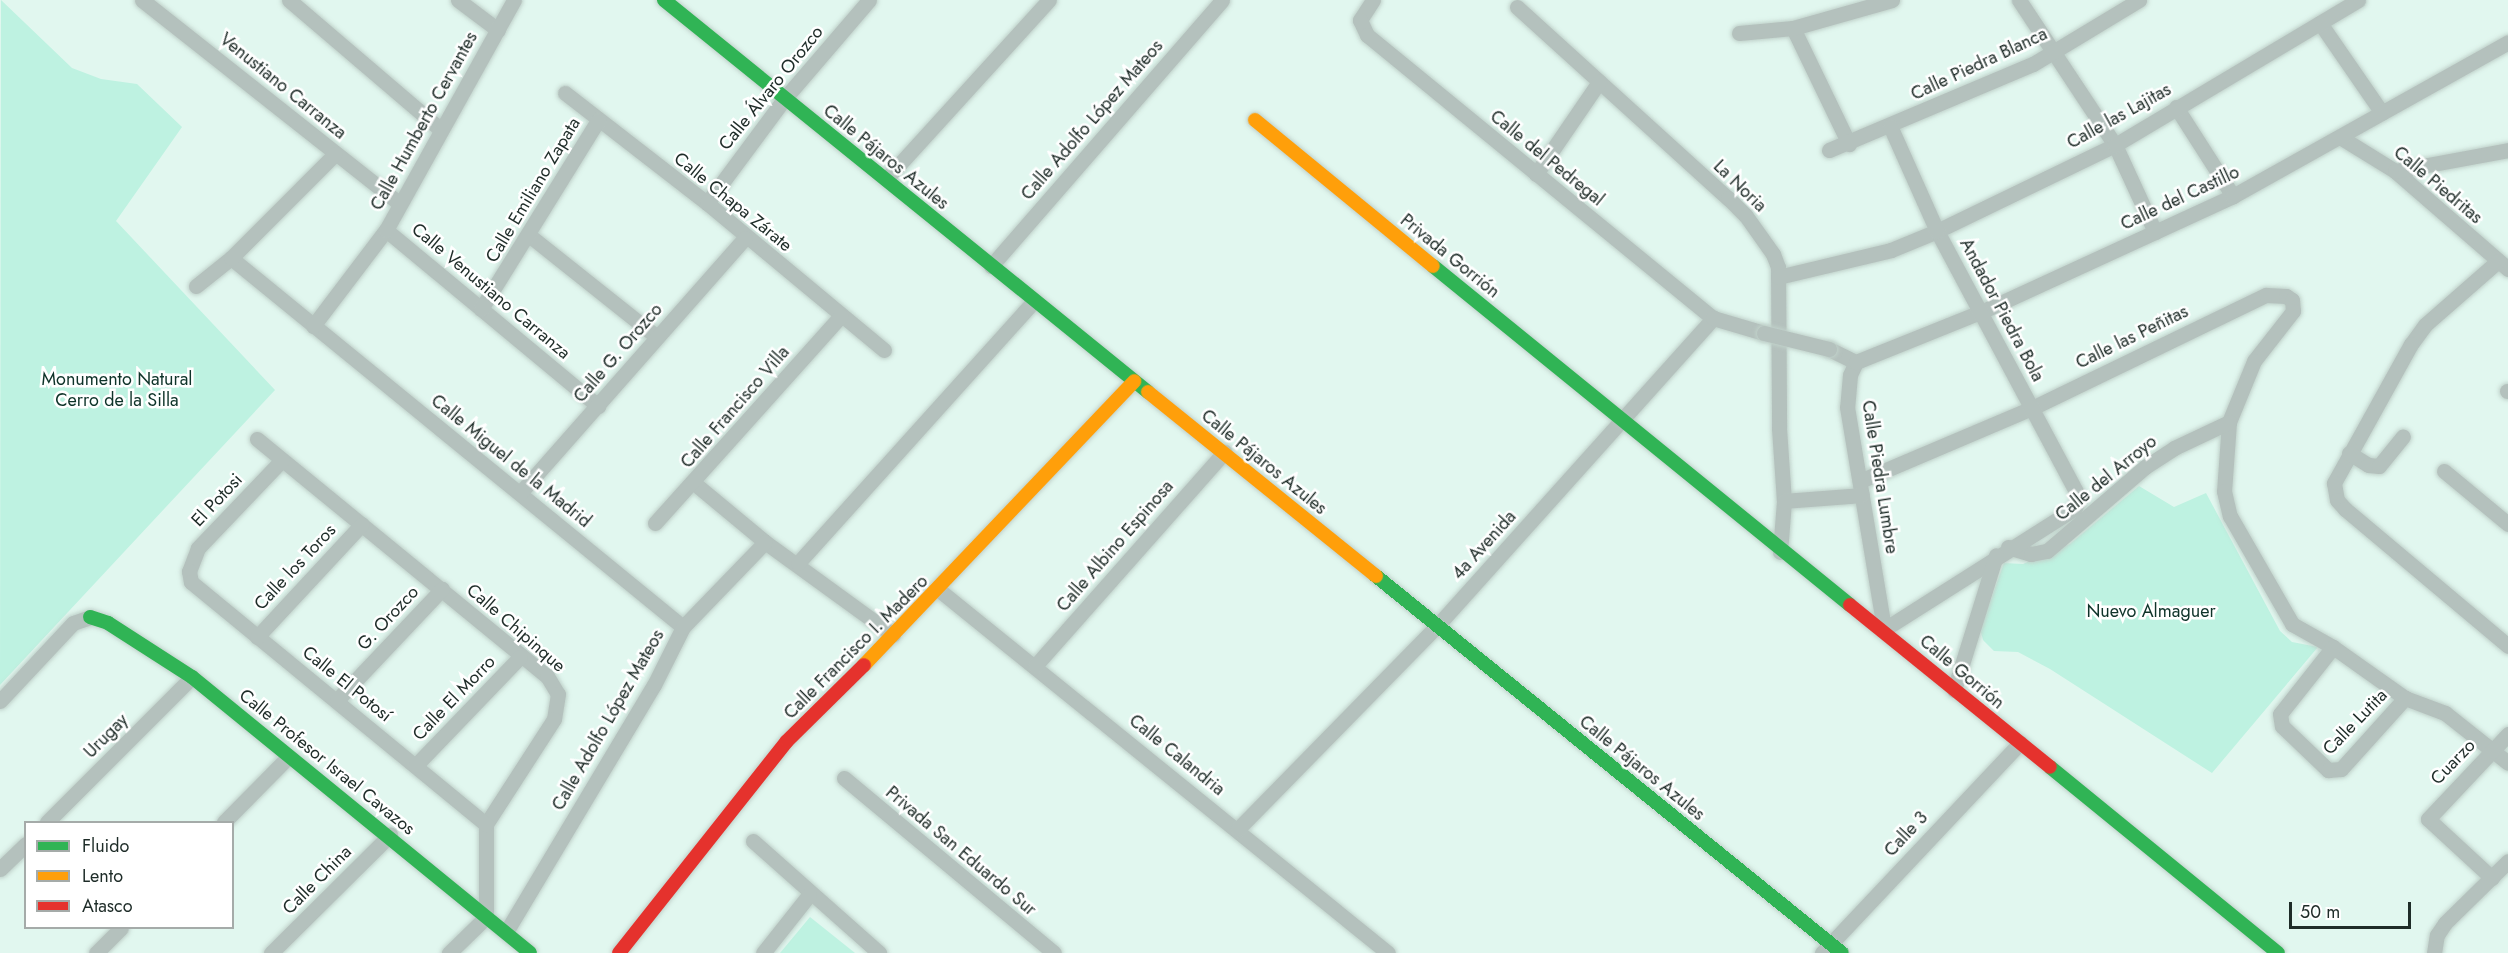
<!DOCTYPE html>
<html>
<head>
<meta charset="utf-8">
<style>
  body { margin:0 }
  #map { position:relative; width:2508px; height:953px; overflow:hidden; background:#e1f7ef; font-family:Jost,sans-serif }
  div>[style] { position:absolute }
  .green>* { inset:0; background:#bef2e1 }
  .roads { filter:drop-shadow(0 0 2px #c0d1ca) drop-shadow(0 0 2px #c0d1ca) }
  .street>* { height:15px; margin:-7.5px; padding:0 7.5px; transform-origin:7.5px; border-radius:7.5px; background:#b4c1bd }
  .fast>* { height:14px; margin:-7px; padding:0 7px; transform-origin:7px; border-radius:7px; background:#30b455 }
  .slow>* { height:14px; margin:-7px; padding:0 7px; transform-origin:7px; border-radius:7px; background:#ff9f0a }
  .jam>* { height:14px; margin:-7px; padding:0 7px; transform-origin:7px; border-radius:7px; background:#e5322d }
  .bridges { filter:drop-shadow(0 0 2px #c0d1ca) drop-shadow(0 0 2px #c0d1ca) }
  .street-bridge>* { height:15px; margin:-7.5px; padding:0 7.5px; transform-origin:7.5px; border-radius:7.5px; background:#b4c1bd }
  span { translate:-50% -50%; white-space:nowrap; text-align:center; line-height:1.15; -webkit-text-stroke:5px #fff; paint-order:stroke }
  .street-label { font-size:18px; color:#1e2c28 }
  .park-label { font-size:18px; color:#0e3329 }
  .legend { position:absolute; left:24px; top:821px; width:210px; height:108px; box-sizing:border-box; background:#fff; border:2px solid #a5aba9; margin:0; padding:8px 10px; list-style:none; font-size:18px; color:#1e2c28 }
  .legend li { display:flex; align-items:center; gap:12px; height:30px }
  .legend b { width:30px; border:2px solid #a5aba9 }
  .scale { position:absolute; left:2289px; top:902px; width:122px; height:27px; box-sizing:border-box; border:3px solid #1e2c28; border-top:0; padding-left:8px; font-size:18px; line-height:21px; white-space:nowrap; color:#1e2c28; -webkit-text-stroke:4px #fff; paint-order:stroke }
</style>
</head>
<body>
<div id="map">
  <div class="green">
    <i style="clip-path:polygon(1px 0,72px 68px,101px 79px,137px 84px,182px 127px,116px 221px,275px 390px,0 685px)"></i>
    <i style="clip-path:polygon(2139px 486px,2174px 507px,2206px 493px,2280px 631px,2292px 642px,2318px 647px,2212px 773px,2050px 669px,2018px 652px,1994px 651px,1983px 640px,1980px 629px,2004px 563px,2023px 564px,2070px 544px)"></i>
    <i style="clip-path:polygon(810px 917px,855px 953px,780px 953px)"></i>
  </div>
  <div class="roads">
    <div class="street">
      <i style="left:142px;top:0;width:328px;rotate:38.3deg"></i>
      <i style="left:289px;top:0;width:199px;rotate:40.5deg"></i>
      <i style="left:458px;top:0;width:50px;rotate:36.9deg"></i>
      <i style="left:1373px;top:0;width:24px;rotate:123deg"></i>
      <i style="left:1360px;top:20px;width:17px;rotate:65deg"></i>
      <i style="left:1367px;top:35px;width:447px;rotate:39.3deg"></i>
      <i style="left:2019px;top:0;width:174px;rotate:56.5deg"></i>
      <i style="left:2115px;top:145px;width:96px;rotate:65.3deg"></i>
      <i style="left:1517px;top:7px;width:285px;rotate:42.2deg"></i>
      <i style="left:1728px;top:198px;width:25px;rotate:45deg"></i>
      <i style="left:1746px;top:216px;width:47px;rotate:54.6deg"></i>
      <i style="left:1773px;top:254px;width:14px;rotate:69deg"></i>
      <i style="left:1778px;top:267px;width:161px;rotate:89.6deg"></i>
      <i style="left:1779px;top:428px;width:73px;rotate:86.1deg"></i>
      <i style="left:2320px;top:23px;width:109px;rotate:55.4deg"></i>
      <i style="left:1793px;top:28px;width:129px;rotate:64.2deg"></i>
      <i style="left:1739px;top:33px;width:54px;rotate:-5.3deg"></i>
      <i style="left:1793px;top:28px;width:103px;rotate:-15.8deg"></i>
      <i style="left:565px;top:93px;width:180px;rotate:37.8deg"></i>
      <i style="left:707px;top:203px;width:230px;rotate:39.7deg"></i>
      <i style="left:2176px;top:107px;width:106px;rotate:57.4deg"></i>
      <i style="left:2340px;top:137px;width:65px;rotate:31.7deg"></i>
      <i style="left:2395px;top:171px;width:150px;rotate:40.9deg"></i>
      <i style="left:1829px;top:150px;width:221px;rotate:-22.9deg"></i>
      <i style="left:2033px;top:64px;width:124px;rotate:-31.1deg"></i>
      <i style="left:2395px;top:171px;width:115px;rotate:-10.5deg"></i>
      <i style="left:1536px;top:174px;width:112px;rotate:-55.6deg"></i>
      <i style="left:886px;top:179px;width:242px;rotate:-47.7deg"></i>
      <i style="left:707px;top:203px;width:131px;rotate:-53.4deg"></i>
      <i style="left:785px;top:98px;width:129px;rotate:-49.4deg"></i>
      <i style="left:386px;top:230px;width:276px;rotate:39.7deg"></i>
      <i style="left:530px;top:236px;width:162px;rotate:38.5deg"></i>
      <i style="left:231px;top:258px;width:583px;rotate:39.23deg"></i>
      <i style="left:2498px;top:261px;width:97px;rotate:138.8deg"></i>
      <i style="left:2425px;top:325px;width:24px;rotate:126deg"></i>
      <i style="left:2411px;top:344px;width:159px;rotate:119deg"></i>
      <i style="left:2334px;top:483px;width:17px;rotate:80deg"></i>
      <i style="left:2337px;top:500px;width:12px;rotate:48deg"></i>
      <i style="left:2345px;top:509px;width:213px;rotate:40deg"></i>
      <i style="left:991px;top:266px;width:352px;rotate:-49deg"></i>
      <i style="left:1778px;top:277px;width:116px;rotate:-13.4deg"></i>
      <i style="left:1891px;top:250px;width:50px;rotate:-22.4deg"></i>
      <i style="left:1937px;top:231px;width:198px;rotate:-25.8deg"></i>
      <i style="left:2115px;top:145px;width:283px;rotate:-30.8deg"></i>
      <i style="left:196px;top:286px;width:45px;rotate:-38.7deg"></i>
      <i style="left:231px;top:258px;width:147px;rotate:-45deg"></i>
      <i style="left:481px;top:309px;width:222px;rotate:-58.2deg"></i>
      <i style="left:313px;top:326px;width:121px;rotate:-52.8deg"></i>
      <i style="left:386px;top:230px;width:263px;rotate:-60.9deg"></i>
      <i style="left:1829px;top:349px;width:30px;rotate:26deg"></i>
      <i style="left:1856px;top:362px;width:14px;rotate:115deg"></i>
      <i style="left:1850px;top:375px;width:32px;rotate:95deg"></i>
      <i style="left:1847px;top:407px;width:225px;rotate:80.5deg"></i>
      <i style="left:1856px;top:362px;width:137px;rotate:-21.9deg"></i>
      <i style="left:1983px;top:311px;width:275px;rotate:-24.7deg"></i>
      <i style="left:2233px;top:196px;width:315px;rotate:-29.2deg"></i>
      <i style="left:2507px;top:391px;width:1px"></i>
      <i style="left:257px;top:439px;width:375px;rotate:39.3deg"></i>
      <i style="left:547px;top:676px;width:21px;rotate:59deg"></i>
      <i style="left:558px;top:694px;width:25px;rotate:99deg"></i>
      <i style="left:554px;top:719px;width:125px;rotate:122.9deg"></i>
      <i style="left:486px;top:824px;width:93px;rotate:90deg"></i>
      <i style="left:486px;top:917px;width:52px;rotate:135.8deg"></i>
      <i style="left:2349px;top:453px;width:22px;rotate:32deg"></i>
      <i style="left:2368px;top:465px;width:11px;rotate:5deg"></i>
      <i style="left:2379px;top:466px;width:38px;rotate:-51deg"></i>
      <i style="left:282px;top:460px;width:122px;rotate:133.7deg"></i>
      <i style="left:198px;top:548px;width:25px;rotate:111deg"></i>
      <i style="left:189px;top:571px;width:11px;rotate:80deg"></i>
      <i style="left:191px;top:582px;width:382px;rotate:39.4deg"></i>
      <i style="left:2444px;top:471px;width:83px;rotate:39.6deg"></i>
      <i style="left:1860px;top:481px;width:187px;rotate:-23deg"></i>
      <i style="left:2032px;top:408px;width:260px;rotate:-25.8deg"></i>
      <i style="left:2266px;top:295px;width:20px;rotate:3deg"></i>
      <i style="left:2286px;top:296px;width:7px;rotate:34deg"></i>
      <i style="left:2292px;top:300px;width:11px;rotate:85deg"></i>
      <i style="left:2293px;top:311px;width:63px;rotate:128deg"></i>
      <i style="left:2254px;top:361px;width:66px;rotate:112.3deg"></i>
      <i style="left:2229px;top:422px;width:69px;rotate:94.1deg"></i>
      <i style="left:2224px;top:491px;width:26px;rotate:77deg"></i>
      <i style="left:2230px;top:516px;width:125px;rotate:60.1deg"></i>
      <i style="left:2292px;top:624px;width:47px;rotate:29.3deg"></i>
      <i style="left:2333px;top:647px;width:88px;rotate:35.3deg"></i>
      <i style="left:2405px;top:698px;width:43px;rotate:20.6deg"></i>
      <i style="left:2445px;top:713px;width:80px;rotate:38.4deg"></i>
      <i style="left:694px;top:483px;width:92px;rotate:39.7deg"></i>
      <i style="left:765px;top:542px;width:158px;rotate:36deg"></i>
      <i style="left:520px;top:493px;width:340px;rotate:-48.6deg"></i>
      <i style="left:655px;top:523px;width:278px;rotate:-48.1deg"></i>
      <i style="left:2008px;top:547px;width:24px;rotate:17deg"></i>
      <i style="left:2031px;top:554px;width:16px;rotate:-11deg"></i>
      <i style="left:2047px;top:551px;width:129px;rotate:-40.6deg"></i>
      <i style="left:2145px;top:467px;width:35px;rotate:-33deg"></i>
      <i style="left:2174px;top:448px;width:61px;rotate:-25.3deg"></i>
      <i style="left:1780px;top:552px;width:51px;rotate:-85.5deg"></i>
      <i style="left:1784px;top:501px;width:78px;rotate:-4.4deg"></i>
      <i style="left:798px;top:563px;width:351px;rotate:-48deg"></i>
      <i style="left:939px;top:590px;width:577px;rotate:38.95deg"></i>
      <i style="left:1883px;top:630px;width:227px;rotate:-32.4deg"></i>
      <i style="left:2075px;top:508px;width:12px;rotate:-70deg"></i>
      <i style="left:2079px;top:497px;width:302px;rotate:-118.1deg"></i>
      <i style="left:1937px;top:231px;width:115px;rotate:-114.1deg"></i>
      <i style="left:257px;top:637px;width:154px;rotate:-47.1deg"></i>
      <i style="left:2333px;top:647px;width:85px;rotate:128.3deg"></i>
      <i style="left:2280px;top:714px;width:12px;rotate:81deg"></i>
      <i style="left:2282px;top:726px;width:64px;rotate:43.7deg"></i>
      <i style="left:2328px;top:770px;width:13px;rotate:-4deg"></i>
      <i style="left:2341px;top:769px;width:96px;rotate:-48deg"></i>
      <i style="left:1035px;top:666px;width:286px;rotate:-48.5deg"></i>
      <i style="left:1954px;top:690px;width:141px;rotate:-72.7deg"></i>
      <i style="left:337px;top:700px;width:153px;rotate:-46.6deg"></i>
      <i style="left:0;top:701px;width:107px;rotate:-46.9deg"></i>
      <i style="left:73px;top:623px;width:18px;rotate:-19deg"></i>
      <i style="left:416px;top:765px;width:150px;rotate:-46.1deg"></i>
      <i style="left:844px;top:778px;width:273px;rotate:39.8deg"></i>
      <i style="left:47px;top:822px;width:205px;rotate:-45deg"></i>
      <i style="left:224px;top:822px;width:91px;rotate:-45.4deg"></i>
      <i style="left:1238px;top:829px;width:284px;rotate:-45.6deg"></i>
      <i style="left:1437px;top:626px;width:414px;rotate:-48.1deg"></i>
      <i style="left:1713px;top:318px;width:53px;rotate:16.4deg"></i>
      <i style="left:753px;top:841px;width:169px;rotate:41.6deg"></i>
      <i style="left:0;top:869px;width:36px;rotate:-44deg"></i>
      <i style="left:2492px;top:878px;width:87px;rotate:-137.3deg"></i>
      <i style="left:2428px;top:819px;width:117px;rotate:-46.7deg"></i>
      <i style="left:506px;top:932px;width:288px;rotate:-59.1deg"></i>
      <i style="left:654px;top:685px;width:65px;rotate:-63.4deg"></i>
      <i style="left:683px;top:627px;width:118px;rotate:-46deg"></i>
      <i style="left:96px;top:953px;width:35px;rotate:-45deg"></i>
      <i style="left:271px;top:953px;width:168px;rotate:-44.8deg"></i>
      <i style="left:763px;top:953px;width:74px;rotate:-51.6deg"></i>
      <i style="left:1822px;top:953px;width:289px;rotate:-46.7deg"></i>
      <i style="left:2434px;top:953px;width:18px;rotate:-81deg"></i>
      <i style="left:2437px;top:935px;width:14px;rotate:-56deg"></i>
      <i style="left:2445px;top:923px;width:88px;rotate:-44.5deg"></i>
    </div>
    <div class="fast">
      <i style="left:664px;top:0;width:623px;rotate:39deg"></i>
      <i style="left:1433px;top:266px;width:537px;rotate:39.11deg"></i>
      <i style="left:1376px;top:576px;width:599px;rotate:38.97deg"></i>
      <i style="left:90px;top:617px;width:19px;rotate:18deg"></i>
      <i style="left:108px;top:623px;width:100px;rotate:32.7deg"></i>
      <i style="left:192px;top:677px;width:436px;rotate:39.2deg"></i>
      <i style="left:2050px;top:767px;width:294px;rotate:39.2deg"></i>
    </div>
    <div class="slow">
      <i style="left:1255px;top:120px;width:230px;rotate:39.4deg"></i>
      <i style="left:1148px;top:392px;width:293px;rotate:38.9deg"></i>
      <i style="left:864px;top:665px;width:392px;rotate:-46.4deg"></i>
    </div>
    <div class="jam">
      <i style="left:1850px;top:605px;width:257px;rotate:39deg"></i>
      <i style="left:619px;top:953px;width:270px;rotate:-51.6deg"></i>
      <i style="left:787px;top:741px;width:108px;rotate:-44.6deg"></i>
    </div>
  </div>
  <div class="bridges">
    <div class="street-bridge">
      <i style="left:1764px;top:333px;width:67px;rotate:13.8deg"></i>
    </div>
  </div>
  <div class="street-label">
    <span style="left:1979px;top:64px;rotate:-25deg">Calle Piedra Blanca</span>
    <span style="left:283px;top:86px;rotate:39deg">Venustiano Carranza</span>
    <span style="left:771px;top:88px;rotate:-51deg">Calle Álvaro Orozco</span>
    <span style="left:2119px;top:116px;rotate:-29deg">Calle las Lajitas</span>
    <span style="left:1092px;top:120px;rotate:-49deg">Calle Adolfo López Mateos</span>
    <span style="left:424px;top:121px;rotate:-61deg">Calle Humberto Cervantes</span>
    <span style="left:886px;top:157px;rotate:39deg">Calle Pájaros Azules</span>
    <span style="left:1547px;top:158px;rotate:39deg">Calle del Pedregal</span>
    <span style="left:2438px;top:185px;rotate:40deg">Calle Piedritas</span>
    <span style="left:1740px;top:186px;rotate:44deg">La Noria</span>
    <span style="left:533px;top:190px;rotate:-59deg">Calle Emiliano Zapata</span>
    <span style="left:2180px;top:198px;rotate:-25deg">Calle del Castillo</span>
    <span style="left:733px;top:202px;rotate:39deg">Calle Chapa Zárate</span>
    <span style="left:1450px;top:256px;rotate:39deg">Privada Gorrión</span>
    <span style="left:491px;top:291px;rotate:40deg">Calle Venustiano Carranza</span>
    <span style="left:2002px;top:310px;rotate:62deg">Andador Piedra Bola</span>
    <span style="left:2132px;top:337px;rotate:-26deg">Calle las Peñitas</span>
    <span style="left:618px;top:353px;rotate:-49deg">Calle G. Orozco</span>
    <span style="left:735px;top:407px;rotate:-49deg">Calle Francisco Villa</span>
    <span style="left:511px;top:461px;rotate:39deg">Calle Miguel de la Madrid</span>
    <span style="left:1264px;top:462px;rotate:39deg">Calle Pájaros Azules</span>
    <span style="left:1880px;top:477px;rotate:81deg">Calle Piedra Lumbre</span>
    <span style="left:2106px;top:478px;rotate:-39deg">Calle del Arroyo</span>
    <span style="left:217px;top:500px;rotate:-47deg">El Potosi</span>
    <span style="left:1484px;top:545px;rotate:-48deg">4a Avenida</span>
    <span style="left:1115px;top:546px;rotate:-49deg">Calle Albino Espinosa</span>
    <span style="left:295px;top:567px;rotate:-47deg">Calle los Toros</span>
    <span style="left:388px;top:618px;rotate:-47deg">G. Orozco</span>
    <span style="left:516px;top:628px;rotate:41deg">Calle Chipinque</span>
    <span style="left:856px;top:647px;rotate:-45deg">Calle Francisco I. Madero</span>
    <span style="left:1962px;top:672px;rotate:40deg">Calle Gorrión</span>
    <span style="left:347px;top:684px;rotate:39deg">Calle El Potosí</span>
    <span style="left:454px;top:698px;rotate:-46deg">Calle El Morro</span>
    <span style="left:608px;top:720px;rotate:-60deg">Calle Adolfo López Mateos</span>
    <span style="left:2355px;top:722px;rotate:-46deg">Calle Lutita</span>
    <span style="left:106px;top:736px;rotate:-45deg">Urugay</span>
    <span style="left:1177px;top:755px;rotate:39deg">Calle Calandria</span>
    <span style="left:327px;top:762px;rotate:39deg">Calle Profesor Israel Cavazos</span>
    <span style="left:2453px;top:762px;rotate:-46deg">Cuarzo</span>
    <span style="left:1642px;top:768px;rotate:39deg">Calle Pájaros Azules</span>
    <span style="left:1906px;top:834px;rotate:-47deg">Calle 3</span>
    <span style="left:961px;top:851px;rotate:40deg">Privada San Eduardo Sur</span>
    <span style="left:317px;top:880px;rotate:-45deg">Calle China</span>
  </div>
  <div class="park-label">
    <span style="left:117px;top:390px">Monumento Natural<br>Cerro de la Silla</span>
    <span style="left:2151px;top:611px">Nuevo Almaguer</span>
  </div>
  <ul class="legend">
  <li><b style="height:8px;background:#30b455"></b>Fluido</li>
  <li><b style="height:8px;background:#ff9f0a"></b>Lento</li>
  <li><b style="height:8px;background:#e5322d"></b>Atasco</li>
  </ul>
  <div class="scale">50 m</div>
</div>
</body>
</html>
